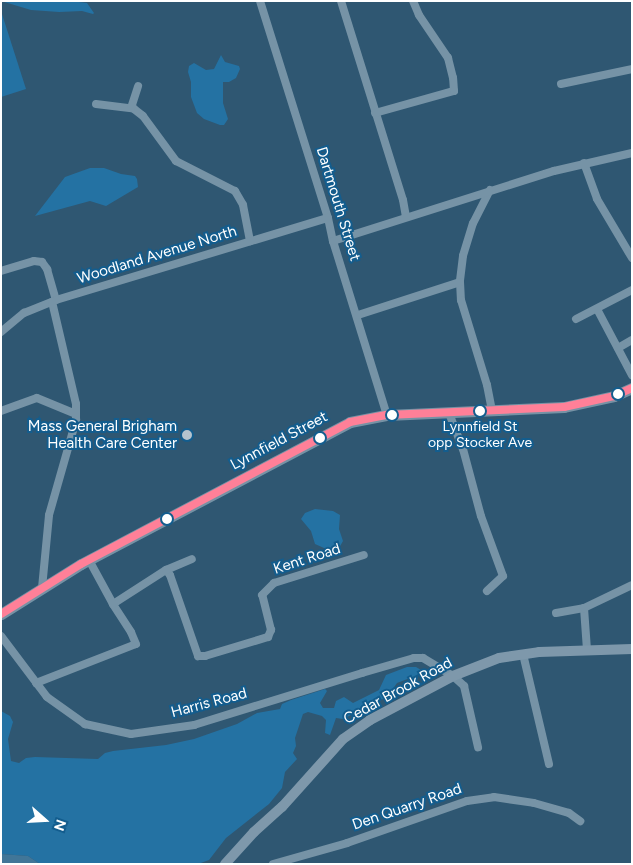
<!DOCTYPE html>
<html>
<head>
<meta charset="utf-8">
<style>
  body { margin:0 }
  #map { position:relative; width:633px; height:865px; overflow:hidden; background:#2f5772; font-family:Figtree,sans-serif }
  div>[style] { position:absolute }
  .green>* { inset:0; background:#2472a3 }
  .water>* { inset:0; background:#417698 }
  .street>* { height:8px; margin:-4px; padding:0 4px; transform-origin:4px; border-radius:4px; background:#7693a6 }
  .secondary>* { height:10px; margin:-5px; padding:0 5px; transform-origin:5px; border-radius:5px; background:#7e98ab }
  .primary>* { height:11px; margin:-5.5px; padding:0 5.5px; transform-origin:5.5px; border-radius:5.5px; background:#7692a5 }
  .bus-1>* { height:8px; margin:-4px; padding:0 4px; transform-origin:4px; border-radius:4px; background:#ff8098 }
  .dots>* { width:14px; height:14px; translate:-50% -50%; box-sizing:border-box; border:2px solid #135d8e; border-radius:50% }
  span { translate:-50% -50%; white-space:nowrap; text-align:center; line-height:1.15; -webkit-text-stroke:4px #135d8e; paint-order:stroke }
  .bus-label { font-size:14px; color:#fff }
  .street-label { font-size:15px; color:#fff }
  .poi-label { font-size:15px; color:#fff }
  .right { translate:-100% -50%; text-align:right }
  .frame { position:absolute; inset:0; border:2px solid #fff; pointer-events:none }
  .north { position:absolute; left:20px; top:795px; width:50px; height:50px; -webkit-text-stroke:4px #135d8e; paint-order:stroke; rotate:109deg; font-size:14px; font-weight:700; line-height:20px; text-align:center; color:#fff }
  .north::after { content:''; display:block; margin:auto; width:18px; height:22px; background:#fff; clip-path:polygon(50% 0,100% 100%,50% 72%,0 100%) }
</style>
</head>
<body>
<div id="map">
  <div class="green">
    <i style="clip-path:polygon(1px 1px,71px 1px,87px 3px,94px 13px,93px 14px,82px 11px,59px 12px,31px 10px)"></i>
    <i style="clip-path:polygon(1px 11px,26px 89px,1px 97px)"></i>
    <i style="clip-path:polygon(221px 55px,225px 62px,239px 66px,240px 69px,236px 78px,229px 82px,223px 82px,223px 103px,228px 119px,224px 125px,220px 125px,204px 119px,197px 113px,191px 97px,191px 82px,188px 72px,189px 66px,194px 63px,206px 70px,214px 69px)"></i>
    <i style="clip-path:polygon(90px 168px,104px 168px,121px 174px,135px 176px,137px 179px,138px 187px,106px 206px,90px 201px,35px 216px,65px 177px)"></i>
    <i style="clip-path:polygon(315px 509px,333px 511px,340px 515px,339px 529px,343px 541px,339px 548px,324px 548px,315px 544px,311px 531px,301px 519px,305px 513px)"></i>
    <i style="clip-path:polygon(407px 667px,416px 667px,421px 670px,418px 675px,397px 683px,387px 697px,343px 719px,336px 718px,330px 735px,325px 733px,326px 720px,322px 716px,308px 712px,303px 714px,295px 738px,296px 746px,293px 753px,297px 759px,285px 772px,282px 788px,269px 804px,226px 838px,209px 860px,198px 864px,40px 864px,28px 856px,1px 854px,1px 711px,10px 716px,13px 722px,8px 739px,11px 761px,19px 763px,26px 758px,35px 757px,98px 759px,105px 753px,113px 751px,166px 745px,194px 739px,237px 724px,257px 713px,280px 709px,282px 704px,291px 700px,325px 689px,327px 691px,320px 703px,323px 708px,334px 708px,336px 701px,344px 697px,353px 703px,379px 690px,386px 675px)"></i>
  </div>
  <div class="water">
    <i style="clip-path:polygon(1px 854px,28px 856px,40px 864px,1px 864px)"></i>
  </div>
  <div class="street">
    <i style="left:260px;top:1px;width:227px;rotate:72.6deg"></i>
    <i style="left:328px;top:218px;width:24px;rotate:78deg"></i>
    <i style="left:333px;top:241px;width:182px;rotate:72.8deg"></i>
    <i style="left:341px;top:1px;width:208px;rotate:72.7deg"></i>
    <i style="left:403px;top:200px;width:17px;rotate:80deg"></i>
    <i style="left:561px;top:84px;width:73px;rotate:-11.9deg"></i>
    <i style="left:96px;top:104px;width:38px;rotate:7deg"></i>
    <i style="left:134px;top:109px;width:11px;rotate:38deg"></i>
    <i style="left:143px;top:116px;width:56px;rotate:53.7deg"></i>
    <i style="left:176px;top:161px;width:66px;rotate:27deg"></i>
    <i style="left:235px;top:191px;width:16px;rotate:60deg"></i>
    <i style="left:243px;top:205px;width:37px;rotate:79deg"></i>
    <i style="left:131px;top:108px;width:23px;rotate:-72deg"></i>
    <i style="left:375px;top:113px;width:82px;rotate:-15.6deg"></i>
    <i style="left:454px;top:91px;width:13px;rotate:-94deg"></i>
    <i style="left:453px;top:78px;width:21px;rotate:-104deg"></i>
    <i style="left:448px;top:58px;width:52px;rotate:-124deg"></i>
    <i style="left:419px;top:15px;width:15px;rotate:-113deg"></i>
    <i style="left:584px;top:163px;width:38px;rotate:70deg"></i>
    <i style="left:597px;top:199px;width:69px;rotate:59.3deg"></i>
    <i style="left:490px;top:190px;width:37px;rotate:117deg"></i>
    <i style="left:473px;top:223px;width:34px;rotate:107deg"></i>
    <i style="left:463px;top:256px;width:26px;rotate:97deg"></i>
    <i style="left:460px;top:282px;width:18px;rotate:87deg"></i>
    <i style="left:461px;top:300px;width:89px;rotate:73deg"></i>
    <i style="left:487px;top:385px;width:25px;rotate:79deg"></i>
    <i style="left:333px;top:241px;width:232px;rotate:-17.6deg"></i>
    <i style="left:554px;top:171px;width:80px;rotate:-13deg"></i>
    <i style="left:1px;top:271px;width:34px;rotate:-17deg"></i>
    <i style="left:34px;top:261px;width:8px;rotate:7deg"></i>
    <i style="left:42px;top:262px;width:9px;rotate:54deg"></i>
    <i style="left:47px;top:269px;width:32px;rotate:74deg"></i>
    <i style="left:597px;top:309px;width:75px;rotate:62.1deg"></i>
    <i style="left:358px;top:315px;width:107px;rotate:-17.9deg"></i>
    <i style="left:576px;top:319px;width:63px;rotate:-27.4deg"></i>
    <i style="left:1px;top:332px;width:30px;rotate:-40deg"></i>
    <i style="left:24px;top:313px;width:35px;rotate:-22deg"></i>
    <i style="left:56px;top:300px;width:284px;rotate:-16.8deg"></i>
    <i style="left:618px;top:348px;width:16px;rotate:-30deg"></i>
    <i style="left:1px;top:411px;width:38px;rotate:-20deg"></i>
    <i style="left:37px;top:398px;width:42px;rotate:22.3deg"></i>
    <i style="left:449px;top:413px;width:39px;rotate:69deg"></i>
    <i style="left:463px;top:449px;width:69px;rotate:75deg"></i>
    <i style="left:481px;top:516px;width:64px;rotate:69.9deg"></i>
    <i style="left:503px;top:576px;width:22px;rotate:137deg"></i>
    <i style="left:166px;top:570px;width:6px;rotate:51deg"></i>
    <i style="left:170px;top:575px;width:86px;rotate:70.9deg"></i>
    <i style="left:198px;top:656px;width:7px"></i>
    <i style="left:205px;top:656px;width:66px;rotate:-16.8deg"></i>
    <i style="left:268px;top:637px;width:8px;rotate:-67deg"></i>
    <i style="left:271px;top:630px;width:36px;rotate:-104deg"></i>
    <i style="left:262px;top:595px;width:17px;rotate:-45deg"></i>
    <i style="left:274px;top:583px;width:94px;rotate:-17.3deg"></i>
    <i style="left:42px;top:588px;width:73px;rotate:-84.5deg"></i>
    <i style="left:49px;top:515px;width:99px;rotate:-74.1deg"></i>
    <i style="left:76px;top:420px;width:16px;rotate:-90deg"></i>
    <i style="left:76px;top:404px;width:105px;rotate:-103.2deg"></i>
    <i style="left:113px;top:604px;width:63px;rotate:-32.7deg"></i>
    <i style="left:166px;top:570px;width:28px;rotate:-23deg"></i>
    <i style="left:584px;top:608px;width:42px;rotate:85.9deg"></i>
    <i style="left:556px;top:613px;width:28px;rotate:-10deg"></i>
    <i style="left:584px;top:608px;width:53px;rotate:-25.6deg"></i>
    <i style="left:1px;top:636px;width:76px;rotate:53deg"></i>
    <i style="left:47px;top:697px;width:47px;rotate:35.4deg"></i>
    <i style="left:85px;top:724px;width:47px;rotate:12.3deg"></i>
    <i style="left:131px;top:734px;width:64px;rotate:-8.1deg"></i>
    <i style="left:194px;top:725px;width:176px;rotate:-17.2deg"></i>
    <i style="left:362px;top:673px;width:54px;rotate:-16.1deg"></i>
    <i style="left:414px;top:658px;width:9px"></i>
    <i style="left:423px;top:658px;width:35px;rotate:31deg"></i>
    <i style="left:453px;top:676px;width:15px;rotate:42deg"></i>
    <i style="left:464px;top:686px;width:63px;rotate:77.1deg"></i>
    <i style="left:523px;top:654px;width:113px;rotate:76.7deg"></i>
    <i style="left:36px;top:683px;width:107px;rotate:-21.3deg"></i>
    <i style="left:136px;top:644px;width:13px;rotate:-113deg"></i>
    <i style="left:131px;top:632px;width:33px;rotate:-123deg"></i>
    <i style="left:113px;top:604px;width:50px;rotate:-118.6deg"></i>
    <i style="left:273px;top:864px;width:77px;rotate:-15.8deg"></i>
    <i style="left:347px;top:843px;width:127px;rotate:-19.3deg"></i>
    <i style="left:467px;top:801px;width:27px;rotate:-8deg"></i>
    <i style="left:494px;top:797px;width:40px;rotate:8.5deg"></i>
    <i style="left:534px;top:803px;width:36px;rotate:16deg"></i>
    <i style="left:569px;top:813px;width:14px;rotate:36deg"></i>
  </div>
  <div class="secondary">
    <i style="left:225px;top:864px;width:43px;rotate:-47.8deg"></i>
    <i style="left:254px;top:832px;width:38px;rotate:-42deg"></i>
    <i style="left:282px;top:807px;width:91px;rotate:-48.1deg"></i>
    <i style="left:343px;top:739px;width:33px;rotate:-35deg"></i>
    <i style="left:370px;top:720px;width:94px;rotate:-27.9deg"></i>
    <i style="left:453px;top:676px;width:49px;rotate:-21.4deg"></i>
    <i style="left:499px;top:658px;width:40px;rotate:-8.5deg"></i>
    <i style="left:539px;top:652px;width:93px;rotate:-1.8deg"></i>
  </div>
  <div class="primary">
    <i style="left:1px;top:614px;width:94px;rotate:-32deg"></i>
    <i style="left:81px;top:564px;width:304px;rotate:-27.8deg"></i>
    <i style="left:350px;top:422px;width:38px;rotate:-11deg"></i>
    <i style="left:387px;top:415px;width:177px;rotate:-2.6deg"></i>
    <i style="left:564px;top:407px;width:51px;rotate:-12.4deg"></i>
    <i style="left:614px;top:396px;width:20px;rotate:-24deg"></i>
  </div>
  <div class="bus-1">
    <i style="left:1px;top:614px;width:94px;rotate:-32deg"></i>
    <i style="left:81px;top:564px;width:304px;rotate:-27.8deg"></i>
    <i style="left:350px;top:422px;width:38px;rotate:-11deg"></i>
    <i style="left:387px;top:415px;width:177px;rotate:-2.6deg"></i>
    <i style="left:564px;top:407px;width:51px;rotate:-12.4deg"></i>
    <i style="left:614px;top:396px;width:20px;rotate:-24deg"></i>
  </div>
  <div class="dots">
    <i style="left:618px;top:394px;background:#fff"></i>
    <i style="left:480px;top:411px;background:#fff"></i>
    <i style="left:392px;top:415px;background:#fff"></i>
    <i style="left:187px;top:435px;background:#b6c4ce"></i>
    <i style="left:320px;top:438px;background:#fff"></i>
    <i style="left:167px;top:519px;background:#fff"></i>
  </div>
  <div class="bus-label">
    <span style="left:480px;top:435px">Lynnfield St<br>opp Stocker Ave</span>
  </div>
  <div class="street-label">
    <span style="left:338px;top:204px;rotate:73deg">Dartmouth Street</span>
    <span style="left:157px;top:255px;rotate:-17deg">Woodland Avenue North</span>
    <span style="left:279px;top:441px;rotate:-28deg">Lynnfield Street</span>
    <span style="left:307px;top:559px;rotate:-18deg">Kent Road</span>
    <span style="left:398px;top:691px;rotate:-29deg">Cedar Brook Road</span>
    <span style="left:209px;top:703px;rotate:-15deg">Harris Road</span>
    <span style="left:407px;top:807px;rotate:-19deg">Den Quarry Road</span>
  </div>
  <div class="poi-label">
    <span class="right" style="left:177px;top:435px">Mass General Brigham<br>Health Care Center</span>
  </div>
  <div class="frame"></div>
  <div class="north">N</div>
</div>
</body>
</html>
